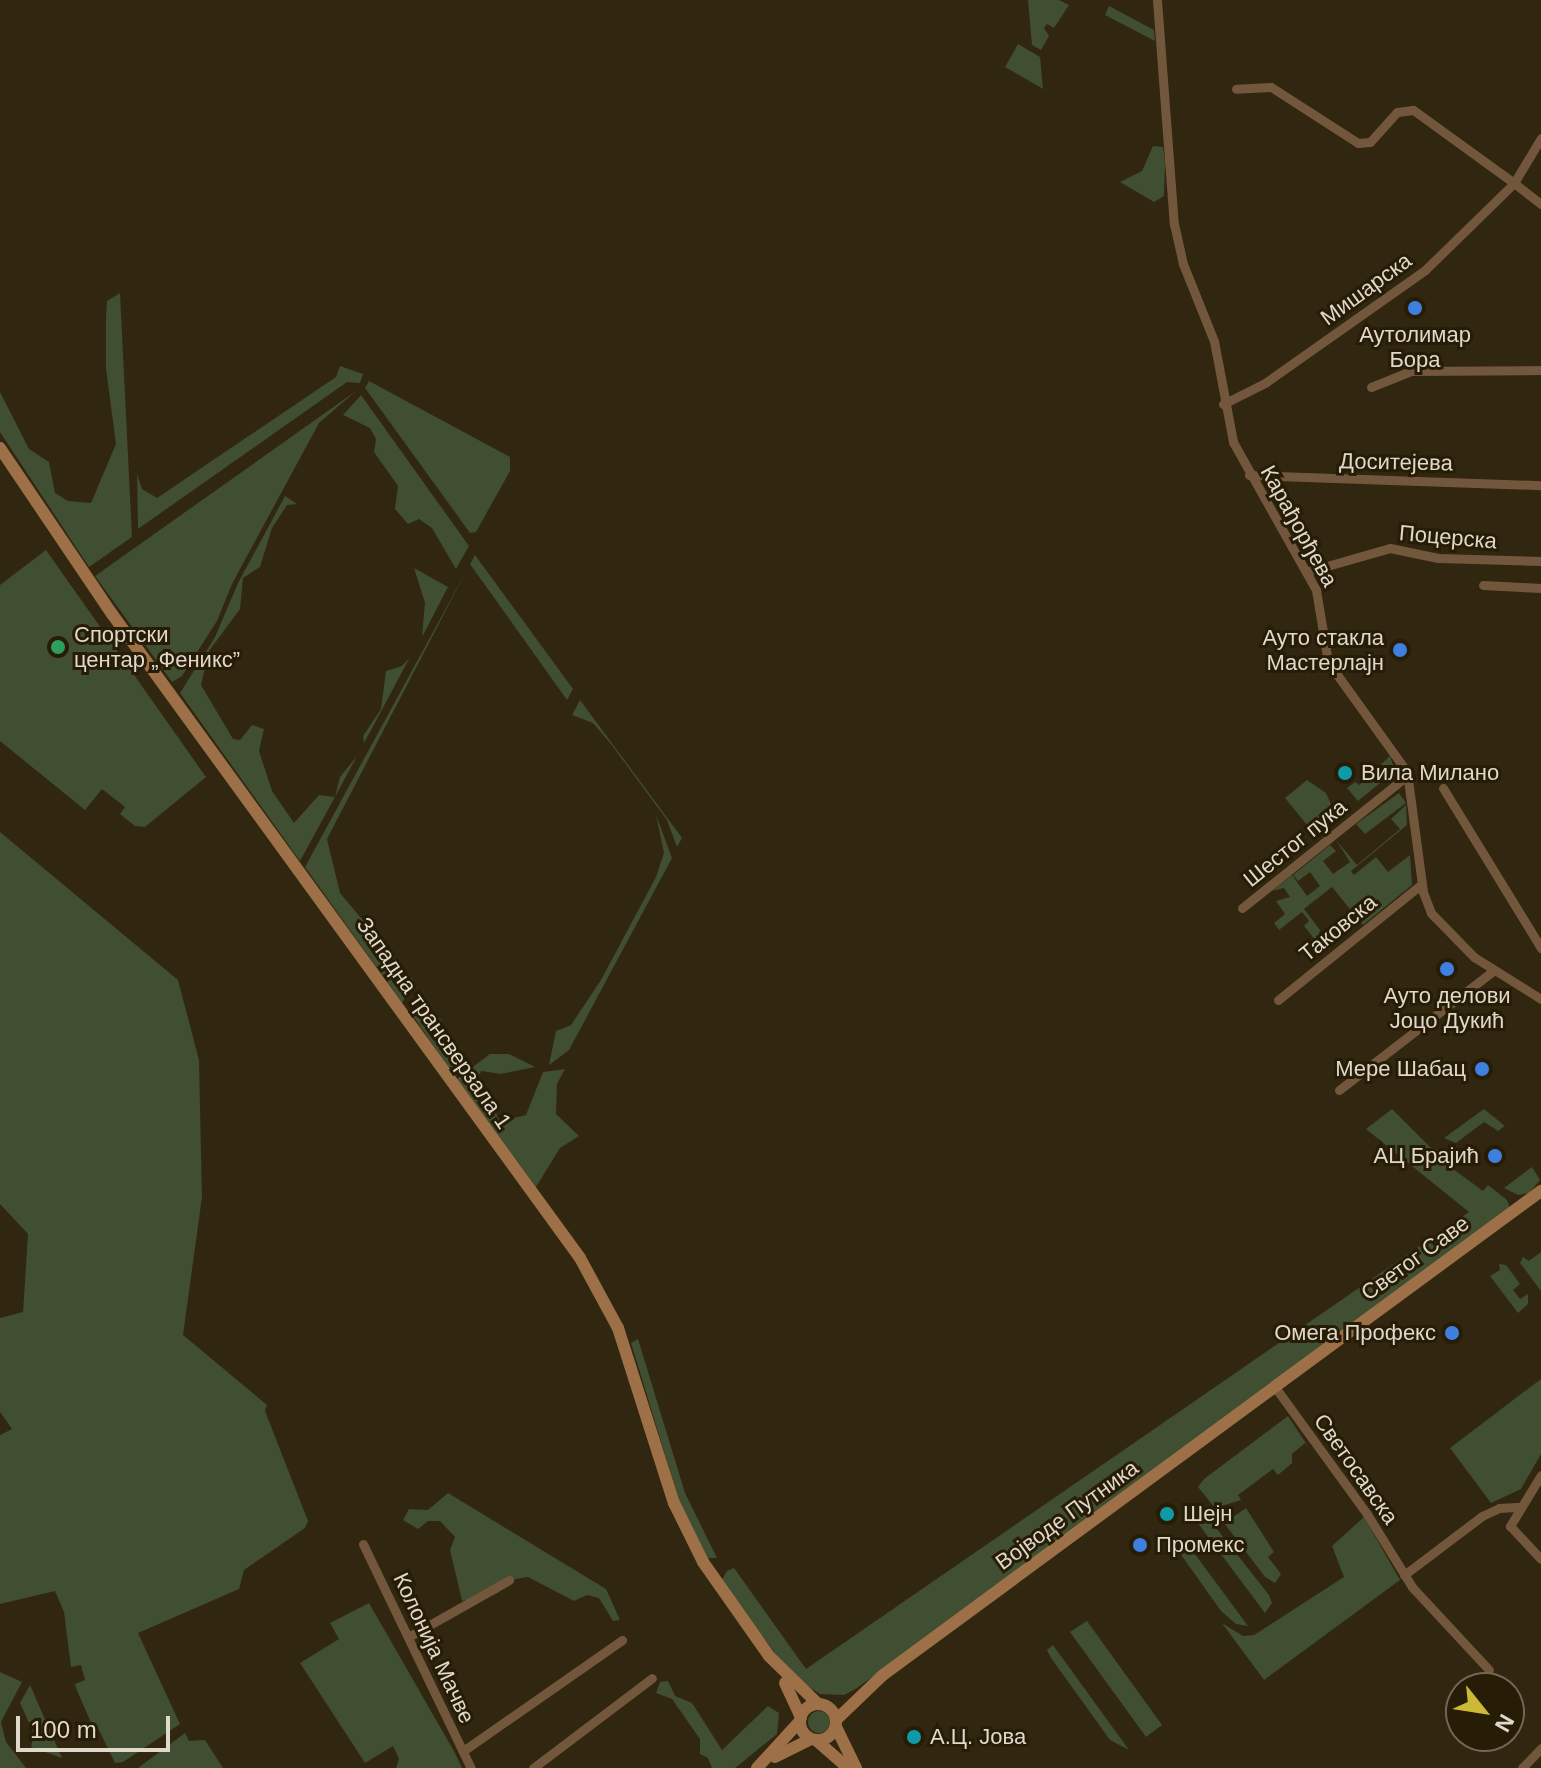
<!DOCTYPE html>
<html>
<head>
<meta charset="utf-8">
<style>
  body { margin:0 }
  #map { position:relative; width:1541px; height:1768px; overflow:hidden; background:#312610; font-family:Arial,sans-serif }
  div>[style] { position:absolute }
  .green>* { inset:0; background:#404e31 }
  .round { border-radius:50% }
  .street>* { height:9px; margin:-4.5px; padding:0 4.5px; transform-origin:4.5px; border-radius:4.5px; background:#73573d }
  .secondary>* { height:12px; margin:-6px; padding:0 6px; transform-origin:6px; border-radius:6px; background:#9d7047 }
  .secondary>.ring { margin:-6px; padding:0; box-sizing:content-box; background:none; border:12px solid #9d7047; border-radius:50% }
  .dots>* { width:22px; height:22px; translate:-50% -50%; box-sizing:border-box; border:4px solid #271c06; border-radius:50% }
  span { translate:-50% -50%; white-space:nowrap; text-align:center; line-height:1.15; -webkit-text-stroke:6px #271c06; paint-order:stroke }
  .street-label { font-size:22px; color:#dfd8cb }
  .poi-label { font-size:22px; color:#dfd8cb }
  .left { translate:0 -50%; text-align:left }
  .right { translate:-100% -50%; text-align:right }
  .north { position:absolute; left:1445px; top:1672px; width:80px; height:80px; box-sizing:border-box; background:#271c06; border:2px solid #716755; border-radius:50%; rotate:120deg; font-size:22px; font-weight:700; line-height:32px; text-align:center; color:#dfd8cb }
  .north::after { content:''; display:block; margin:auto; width:28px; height:36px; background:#cdb938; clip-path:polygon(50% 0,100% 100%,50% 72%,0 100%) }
  .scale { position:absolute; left:16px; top:1716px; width:154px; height:36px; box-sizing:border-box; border:4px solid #dfd8cb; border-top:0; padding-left:10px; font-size:24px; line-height:28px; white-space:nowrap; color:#dfd8cb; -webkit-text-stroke:6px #271c06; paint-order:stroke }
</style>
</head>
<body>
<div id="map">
  <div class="green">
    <i style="clip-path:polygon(1028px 0,1059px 0,1069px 5px,1054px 28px,1047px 24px,1044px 28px,1049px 36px,1041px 50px,1032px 45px)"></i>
    <i style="clip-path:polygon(1109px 6px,1154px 30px,1155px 41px,1105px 15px)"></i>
    <i style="clip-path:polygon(1018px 44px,1040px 57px,1043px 89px,1005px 67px)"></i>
    <i style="clip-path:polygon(1153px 146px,1163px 147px,1165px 163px,1164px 196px,1154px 202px,1120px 182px,1142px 171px)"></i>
    <i style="clip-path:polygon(120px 293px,132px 537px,89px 567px,0 432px,0 392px,29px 449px,49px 462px,55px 493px,68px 501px,91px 503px,116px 444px,106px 369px,106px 318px,107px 301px)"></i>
    <i style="clip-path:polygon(340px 366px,363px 374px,360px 383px,347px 382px,138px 529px,137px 474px,142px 489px,157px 498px,336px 377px)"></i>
    <i style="clip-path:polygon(369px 381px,510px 457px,510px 471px,476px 532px,470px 533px,365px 388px)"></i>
    <i style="clip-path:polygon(356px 391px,319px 423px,232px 584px,217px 621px,182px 676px,172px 682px,95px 576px)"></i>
    <i style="clip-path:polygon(361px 395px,469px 546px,456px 569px,432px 528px,419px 519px,408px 524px,395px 509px,398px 486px,374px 452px,376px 439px,370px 428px,343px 415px)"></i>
    <i style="clip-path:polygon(285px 496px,297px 504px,287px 505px,272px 528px,260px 567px,243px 578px,240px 609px,209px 651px,201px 685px,233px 739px,240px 740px,252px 725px,264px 729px,259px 751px,272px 791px,294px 823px,319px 795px,335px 797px,340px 777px,357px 756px,335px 797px,300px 861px,180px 693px,215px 637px,238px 583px)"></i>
    <i style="clip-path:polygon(46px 550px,206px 777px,145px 827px,135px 826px,120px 814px,125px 807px,102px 789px,85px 810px,0 741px,0 585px)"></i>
    <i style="clip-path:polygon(475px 555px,573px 689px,567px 700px,470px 564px,327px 839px,340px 893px,414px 981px,402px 1003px,305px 867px)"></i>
    <i style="clip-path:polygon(414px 568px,448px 587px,422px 637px,425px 603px)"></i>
    <i style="clip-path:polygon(410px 657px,377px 719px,364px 743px,363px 736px,381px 709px,386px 671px,402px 666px)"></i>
    <i style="clip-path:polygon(580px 700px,682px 838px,677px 847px,667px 820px,611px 744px,593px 723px,572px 715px)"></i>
    <i style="clip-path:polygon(1390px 756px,1395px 771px,1358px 801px,1347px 788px,1355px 782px,1359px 785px)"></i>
    <i style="clip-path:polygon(1307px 780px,1326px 793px,1337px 818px,1316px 836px,1285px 798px)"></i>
    <i style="clip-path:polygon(1399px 793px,1406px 803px,1365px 834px,1356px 824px)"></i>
    <i style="clip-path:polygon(1406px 805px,1407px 825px,1351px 871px,1354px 875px,1376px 857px,1388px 872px,1410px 855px,1412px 885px,1363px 925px,1332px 887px,1304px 909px,1320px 930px,1317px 942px,1304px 926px,1309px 921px,1302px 912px,1279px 930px,1274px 923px,1285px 914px,1276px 901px,1290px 897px,1284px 888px,1272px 891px,1292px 875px,1307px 896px,1320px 886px,1310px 872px,1298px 881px,1293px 875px,1330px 845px,1336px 851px,1323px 861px,1333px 874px,1350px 862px,1336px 840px,1357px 865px,1400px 829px,1391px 819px)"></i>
    <i style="clip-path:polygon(656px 815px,672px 858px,569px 1050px,549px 1065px,556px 1031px,571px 1025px,601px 980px,656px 877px,664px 853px)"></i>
    <i style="clip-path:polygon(0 832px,178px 980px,199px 1060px,202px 1197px,183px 1335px,267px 1405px,265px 1411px,308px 1521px,305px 1528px,244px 1570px,239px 1589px,138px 1633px,180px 1724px,123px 1762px,115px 1763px,99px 1730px,95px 1732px,76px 1688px,75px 1684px,85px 1680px,81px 1665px,71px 1667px,64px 1612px,55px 1591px,0 1604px,0 1435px,12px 1429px,0 1412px,0 1318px,23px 1312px,28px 1234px,0 1204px)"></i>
    <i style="clip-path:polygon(417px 1001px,442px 1020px,445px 1043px,467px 1061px,460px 1067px,448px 1067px,411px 1013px)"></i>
    <i style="clip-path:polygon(490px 1054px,509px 1054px,535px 1067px,501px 1074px,481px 1071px,478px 1077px,500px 1121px,526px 1115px,543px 1072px,565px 1069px,557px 1084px,556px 1114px,579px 1136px,560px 1148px,536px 1187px,457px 1079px)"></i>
    <i style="clip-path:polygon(1392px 1109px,1430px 1147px,1445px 1152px,1442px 1161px,1483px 1191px,1488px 1185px,1507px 1200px,1511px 1211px,857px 1688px,844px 1695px,820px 1694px,792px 1676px,721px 1581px,727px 1571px,734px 1568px,806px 1669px,1469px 1212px,1366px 1129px)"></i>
    <i style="clip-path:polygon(1484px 1109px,1505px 1126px,1498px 1131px,1484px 1122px,1456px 1143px,1444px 1138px)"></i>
    <i style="clip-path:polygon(1532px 1167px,1540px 1180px,1529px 1193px,1518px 1195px,1504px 1188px)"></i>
    <i style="clip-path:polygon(1541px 1252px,1541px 1291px,1520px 1263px,1523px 1257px,1529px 1261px)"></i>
    <i style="clip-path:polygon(1499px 1264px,1506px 1265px,1520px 1284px,1513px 1290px,1520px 1299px,1528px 1294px,1528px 1304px,1518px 1313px,1490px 1276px,1500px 1270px)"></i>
    <i style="clip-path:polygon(638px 1339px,685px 1493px,717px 1558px,706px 1558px,681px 1507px,631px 1343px)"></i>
    <i style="clip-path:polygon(1541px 1379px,1541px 1454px,1521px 1489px,1491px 1503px,1450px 1448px)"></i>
    <i style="clip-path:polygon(1288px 1416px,1309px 1448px,1305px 1443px,1292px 1454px,1292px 1463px,1278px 1475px,1273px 1469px,1238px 1495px,1241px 1500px,1215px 1508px,1198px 1487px,1204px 1479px)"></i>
    <i style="clip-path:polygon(448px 1493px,606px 1589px,620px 1620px,613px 1621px,599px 1598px,587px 1595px,574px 1601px,528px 1577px,509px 1580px,498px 1593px,462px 1601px,450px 1550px,455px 1537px,440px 1521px,428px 1521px,418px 1529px,403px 1520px,409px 1509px,428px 1510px)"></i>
    <i style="clip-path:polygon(1246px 1508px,1274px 1552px,1268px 1557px,1281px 1574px,1275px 1583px,1265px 1577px,1224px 1523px)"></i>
    <i style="clip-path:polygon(1202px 1510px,1269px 1595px,1272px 1603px,1265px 1613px,1191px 1514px)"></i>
    <i style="clip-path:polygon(1364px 1517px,1400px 1580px,1264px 1680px,1222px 1623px,1243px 1636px,1254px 1635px,1344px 1577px,1332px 1546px)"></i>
    <i style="clip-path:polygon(1186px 1542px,1248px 1626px,1236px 1624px,1221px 1611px,1177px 1549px)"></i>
    <i style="clip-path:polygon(369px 1603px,455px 1753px,462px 1768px,396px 1768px,399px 1759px,393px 1746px,365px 1763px,300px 1663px,339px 1639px,330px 1623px)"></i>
    <i style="clip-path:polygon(1087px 1621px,1162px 1725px,1146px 1737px,1070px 1632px)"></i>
    <i style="clip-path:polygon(1053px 1645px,1129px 1750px,1110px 1740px,1051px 1658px,1047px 1650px)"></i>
    <i style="clip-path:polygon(0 1672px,22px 1682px,1px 1722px,6px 1742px,26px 1768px,0 1768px)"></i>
    <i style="clip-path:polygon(668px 1681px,675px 1696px,692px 1703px,722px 1750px,768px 1706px,779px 1713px,777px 1734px,735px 1768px,712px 1768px,708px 1758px,700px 1754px,700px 1739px,672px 1699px,656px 1693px,660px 1682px)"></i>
    <i style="clip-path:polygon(30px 1685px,62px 1758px,31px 1747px,34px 1734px,20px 1703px)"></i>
    <i class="round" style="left:808px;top:1711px;width:22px;height:22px"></i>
    <i style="clip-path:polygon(185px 1733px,189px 1741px,205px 1740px,223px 1768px,138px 1768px)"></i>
  </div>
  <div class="street">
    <i style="left:1157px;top:0;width:225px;rotate:85.7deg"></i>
    <i style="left:1174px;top:224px;width:41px;rotate:77.3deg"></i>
    <i style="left:1183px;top:264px;width:83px;rotate:68.1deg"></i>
    <i style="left:1214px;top:341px;width:103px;rotate:79.3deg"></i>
    <i style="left:1233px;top:442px;width:170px;rotate:60.7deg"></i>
    <i style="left:1316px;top:590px;width:73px;rotate:80.5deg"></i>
    <i style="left:1328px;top:662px;width:135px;rotate:54.3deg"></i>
    <i style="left:1407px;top:772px;width:121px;rotate:82.4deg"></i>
    <i style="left:1423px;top:892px;width:22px;rotate:69deg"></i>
    <i style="left:1431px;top:913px;width:62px;rotate:45.7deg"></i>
    <i style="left:1474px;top:957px;width:79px;rotate:32.1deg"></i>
    <i style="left:1541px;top:138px;width:52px;rotate:121deg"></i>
    <i style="left:1514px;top:183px;width:34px;rotate:38deg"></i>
    <i style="left:1371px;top:387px;width:43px;rotate:-21.8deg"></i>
    <i style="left:1411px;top:371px;width:130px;rotate:-0.4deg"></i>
    <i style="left:1223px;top:404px;width:47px;rotate:-26.6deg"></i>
    <i style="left:1265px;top:383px;width:196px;rotate:-35.2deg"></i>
    <i style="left:1425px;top:270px;width:124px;rotate:-44.3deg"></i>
    <i style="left:1514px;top:183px;width:125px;rotate:-144.1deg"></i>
    <i style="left:1413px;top:110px;width:16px;rotate:173deg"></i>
    <i style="left:1397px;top:112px;width:40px;rotate:132deg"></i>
    <i style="left:1370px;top:142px;width:12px;rotate:175deg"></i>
    <i style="left:1358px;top:143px;width:103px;rotate:-147.2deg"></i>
    <i style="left:1271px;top:87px;width:35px;rotate:177deg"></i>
    <i style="left:1249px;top:475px;width:292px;rotate:2deg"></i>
    <i style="left:1306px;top:572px;width:87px;rotate:-15.9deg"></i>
    <i style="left:1390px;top:548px;width:49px;rotate:11.8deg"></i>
    <i style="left:1438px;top:558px;width:103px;rotate:1.7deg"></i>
    <i style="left:1483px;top:585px;width:58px;rotate:3deg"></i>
    <i style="left:1443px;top:788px;width:188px;rotate:58.5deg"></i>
    <i style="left:1242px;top:908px;width:213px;rotate:-38.7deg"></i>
    <i style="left:1278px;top:1000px;width:185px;rotate:-38.9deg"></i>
    <i style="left:1339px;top:1090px;width:196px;rotate:-37.7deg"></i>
    <i style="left:1275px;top:1387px;width:157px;rotate:54.1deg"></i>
    <i style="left:1367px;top:1514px;width:86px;rotate:58.3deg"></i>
    <i style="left:1412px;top:1587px;width:113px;rotate:47.1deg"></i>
    <i style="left:1541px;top:1475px;width:60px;rotate:121.3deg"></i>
    <i style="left:1510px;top:1526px;width:45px;rotate:46.8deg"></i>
    <i style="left:363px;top:1544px;width:249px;rotate:64.3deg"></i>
    <i style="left:1404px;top:1575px;width:98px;rotate:-37.1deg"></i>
    <i style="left:1482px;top:1516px;width:19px;rotate:-25deg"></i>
    <i style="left:1499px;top:1508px;width:22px;rotate:-3deg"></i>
    <i style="left:410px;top:1636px;width:114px;rotate:-29.5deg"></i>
    <i style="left:463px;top:1751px;width:194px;rotate:-34.9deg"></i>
    <i style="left:533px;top:1768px;width:149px;rotate:-37.1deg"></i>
    <i style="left:1522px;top:1768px;width:28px;rotate:-46deg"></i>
  </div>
  <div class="secondary">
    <i style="left:0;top:448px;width:200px;rotate:56deg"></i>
    <i style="left:112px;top:614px;width:796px;rotate:53.99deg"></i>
    <i style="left:580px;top:1258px;width:80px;rotate:61.5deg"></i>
    <i style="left:618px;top:1328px;width:184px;rotate:72.3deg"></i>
    <i style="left:674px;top:1503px;width:66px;rotate:63.8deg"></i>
    <i style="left:703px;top:1562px;width:115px;rotate:54.9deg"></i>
    <i style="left:769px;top:1656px;width:69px;rotate:44.4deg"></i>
    <i style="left:785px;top:1683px;width:38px;rotate:65deg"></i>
    <i class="ring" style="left:800px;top:1704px;width:24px;height:24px"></i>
    <i style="left:836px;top:1720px;width:65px;rotate:-43.8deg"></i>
    <i style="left:883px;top:1675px;width:817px;rotate:-36.34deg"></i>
    <i style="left:836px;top:1727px;width:46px;rotate:64deg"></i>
    <i style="left:816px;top:1740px;width:43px;rotate:41.2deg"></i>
    <i style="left:775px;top:1757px;width:40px;rotate:-26.6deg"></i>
    <i style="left:757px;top:1768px;width:64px;rotate:-47.5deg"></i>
  </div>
  <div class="dots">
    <i style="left:1415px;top:308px;background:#3f7fe0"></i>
    <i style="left:58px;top:647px;background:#2e9e5b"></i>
    <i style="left:1400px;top:650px;background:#3f7fe0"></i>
    <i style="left:1345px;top:773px;background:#0f9aa8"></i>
    <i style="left:1447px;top:969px;background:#3f7fe0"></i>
    <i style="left:1482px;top:1069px;background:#3f7fe0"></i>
    <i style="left:1495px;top:1156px;background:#3f7fe0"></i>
    <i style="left:1452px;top:1333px;background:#3f7fe0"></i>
    <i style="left:1167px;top:1514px;background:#0f9aa8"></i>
    <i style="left:1140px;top:1545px;background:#3f7fe0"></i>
    <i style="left:914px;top:1737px;background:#0f9aa8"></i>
  </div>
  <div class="street-label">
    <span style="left:1366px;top:289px;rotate:-36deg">Мишарска</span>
    <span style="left:1396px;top:462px;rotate:1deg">Доситејева</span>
    <span style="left:1299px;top:526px;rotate:61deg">Карађорђева</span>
    <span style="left:1448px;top:537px;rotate:5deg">Поцерска</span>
    <span style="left:1295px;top:843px;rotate:-39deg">Шестог пука</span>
    <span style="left:1338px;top:928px;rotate:-39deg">Таковска</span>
    <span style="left:434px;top:1023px;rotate:55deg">Западна трансверзала 1</span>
    <span style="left:1415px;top:1258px;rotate:-36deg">Светог Саве</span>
    <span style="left:1356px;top:1469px;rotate:55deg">Светосавска</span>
    <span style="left:1067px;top:1515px;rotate:-36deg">Војводе Путника</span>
    <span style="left:434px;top:1648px;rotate:65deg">Колонија Мачве</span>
  </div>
  <div class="poi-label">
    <span style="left:1415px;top:347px">Аутолимар<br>Бора</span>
    <span class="left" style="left:74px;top:647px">Спортски<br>центар „Феникс”</span>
    <span class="right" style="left:1384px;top:650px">Ауто стакла<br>Мастерлајн</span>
    <span class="left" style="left:1361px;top:773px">Вила Милано</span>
    <span style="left:1447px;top:1008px">Ауто делови<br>Јоцо Дукић</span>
    <span class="right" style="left:1466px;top:1069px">Мере Шабац</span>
    <span class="right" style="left:1479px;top:1156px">АЦ Брајић</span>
    <span class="right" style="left:1436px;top:1333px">Омега Профекс</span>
    <span class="left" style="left:1183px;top:1514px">Шејн</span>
    <span class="left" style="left:1156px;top:1545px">Промекс</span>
    <span class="left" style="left:930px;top:1737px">А.Ц. Јова</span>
  </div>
  <div class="north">N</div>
  <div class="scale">100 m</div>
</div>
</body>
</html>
